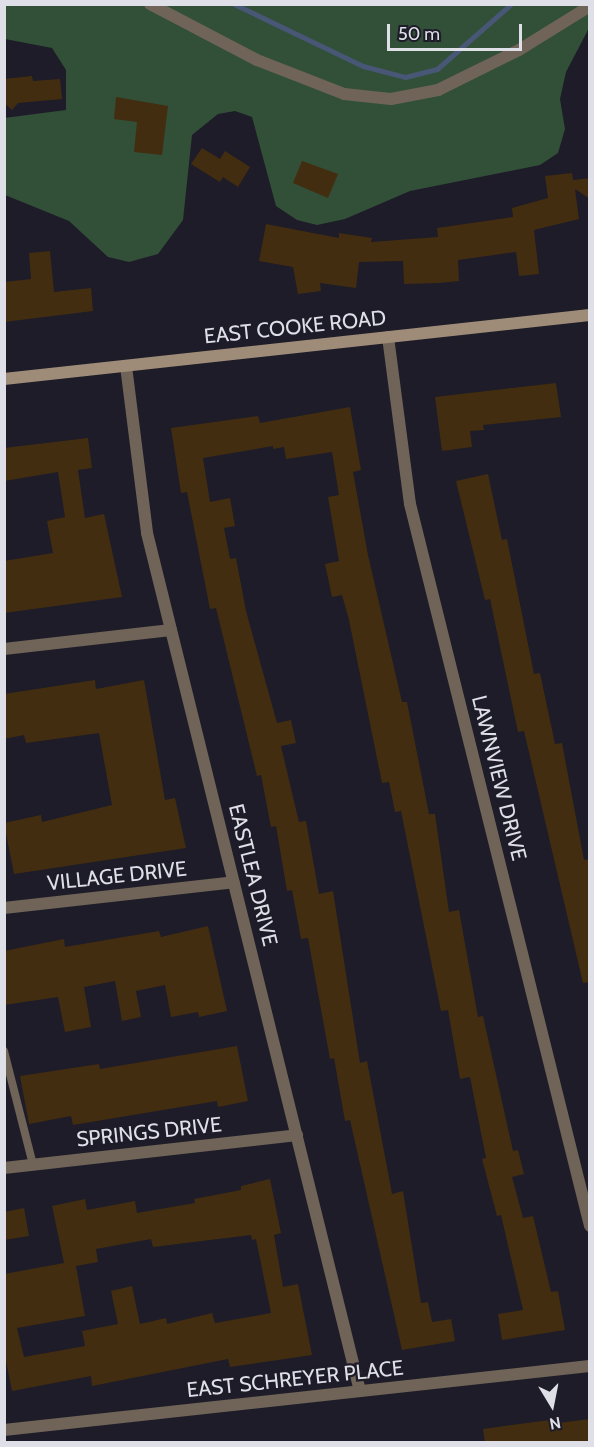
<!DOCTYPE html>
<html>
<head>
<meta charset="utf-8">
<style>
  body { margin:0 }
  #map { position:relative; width:594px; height:1447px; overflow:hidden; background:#1d1c28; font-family:Cabin,sans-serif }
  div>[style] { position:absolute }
  .forest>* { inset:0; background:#324f37 }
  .stream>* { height:5px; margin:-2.5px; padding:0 2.5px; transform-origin:2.5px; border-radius:2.5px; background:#475775 }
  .building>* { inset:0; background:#432d10 }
  .lane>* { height:8px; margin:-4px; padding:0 4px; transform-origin:4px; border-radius:4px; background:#6f6457 }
  .street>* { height:12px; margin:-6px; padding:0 6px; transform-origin:6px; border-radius:6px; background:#6f6457 }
  .secondary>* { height:12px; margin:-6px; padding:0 6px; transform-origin:6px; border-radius:6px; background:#9e8c78 }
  span { translate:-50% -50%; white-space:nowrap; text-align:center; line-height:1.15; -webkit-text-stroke:4.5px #1d1c28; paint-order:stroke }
  .street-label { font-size:21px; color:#dfdfe7 }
  .frame { position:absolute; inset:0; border:6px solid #dfdfe7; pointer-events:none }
  .north { position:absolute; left:522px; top:1375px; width:60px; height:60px; -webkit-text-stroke:4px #1d1c28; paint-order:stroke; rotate:170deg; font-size:16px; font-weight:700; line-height:24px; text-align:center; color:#dfdfe7 }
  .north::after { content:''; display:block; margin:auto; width:21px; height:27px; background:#dfdfe7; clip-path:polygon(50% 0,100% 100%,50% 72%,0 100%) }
  .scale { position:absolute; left:387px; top:24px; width:135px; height:27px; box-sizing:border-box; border:3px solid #dfdfe7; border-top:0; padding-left:8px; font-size:18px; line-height:21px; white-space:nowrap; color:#dfdfe7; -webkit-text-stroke:4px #1d1c28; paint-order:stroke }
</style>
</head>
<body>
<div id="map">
  <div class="forest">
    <i style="clip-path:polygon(5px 5px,589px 5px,589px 28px,566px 72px,560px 99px,565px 129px,558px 153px,540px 165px,410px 191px,345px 219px,317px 225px,297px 220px,276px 206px,252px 117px,235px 111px,218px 114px,192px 135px,183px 220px,158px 254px,129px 262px,108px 257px,69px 221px,5px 195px,4px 118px,66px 110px,66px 70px,52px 48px,5px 39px)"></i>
  </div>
  <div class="stream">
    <i style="left:234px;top:4px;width:143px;rotate:25.7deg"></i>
    <i style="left:363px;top:66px;width:43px;rotate:14.7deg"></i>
    <i style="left:405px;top:77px;width:33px;rotate:-14deg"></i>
    <i style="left:437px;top:69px;width:98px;rotate:-41.3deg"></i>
  </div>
  <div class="building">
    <i style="clip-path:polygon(32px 76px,33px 81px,60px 79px,62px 99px,18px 103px,12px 110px,4px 103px,4px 79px)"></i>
    <i style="clip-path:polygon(116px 97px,168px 106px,162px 155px,134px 152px,137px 122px,114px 119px)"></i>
    <i style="clip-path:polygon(202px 148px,220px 159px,225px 151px,250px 167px,238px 187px,223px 177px,220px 182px,191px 164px)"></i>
    <i style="clip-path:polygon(302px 161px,338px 174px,328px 198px,293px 183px)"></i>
    <i style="clip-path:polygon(572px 173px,573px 180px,590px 178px,590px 199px,575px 189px,579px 219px,534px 230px,539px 274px,519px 276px,516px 252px,458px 260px,459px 281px,439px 283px,404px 284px,403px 261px,359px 262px,356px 288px,320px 283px,321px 291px,298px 294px,293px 267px,259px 261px,266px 224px,339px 238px,339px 233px,372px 238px,371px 242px,438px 237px,437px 228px,513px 217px,512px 208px,548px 198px,545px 176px)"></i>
    <i style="clip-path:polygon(50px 251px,54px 292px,91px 288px,93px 311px,4px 322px,4px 282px,31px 279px,29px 253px)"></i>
    <i style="clip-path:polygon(556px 383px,561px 417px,483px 425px,484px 430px,470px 431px,472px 447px,442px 451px,435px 397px)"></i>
    <i style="clip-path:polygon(350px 407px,361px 470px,353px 472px,368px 555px,402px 702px,407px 702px,429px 814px,435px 814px,449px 912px,459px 910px,478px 1017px,483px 1016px,513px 1151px,518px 1150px,524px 1174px,512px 1177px,523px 1218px,533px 1216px,551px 1292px,558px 1291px,565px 1330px,502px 1340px,498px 1314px,523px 1310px,501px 1215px,497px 1216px,482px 1159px,486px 1158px,470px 1077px,460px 1079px,448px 1010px,441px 1011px,401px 811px,395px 812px,389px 782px,382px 783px,349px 620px,342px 595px,332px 597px,325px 564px,339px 561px,328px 497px,339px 495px,332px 452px,286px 459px,284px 447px,273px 449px,273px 446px,203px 458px,210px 502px,230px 498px,235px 526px,224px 528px,230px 559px,236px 558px,246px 611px,277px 723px,291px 720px,296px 743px,281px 746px,289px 780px,299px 822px,306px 821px,319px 894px,333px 891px,360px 1063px,367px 1061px,392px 1194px,403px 1191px,421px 1303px,428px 1302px,432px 1322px,451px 1319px,455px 1341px,402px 1350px,350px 1120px,345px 1121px,334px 1058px,330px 1059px,308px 938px,301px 939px,292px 890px,287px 891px,276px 826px,271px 827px,261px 775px,257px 776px,216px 608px,210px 609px,187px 492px,181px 493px,171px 428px,258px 416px,260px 423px)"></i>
    <i style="clip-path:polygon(88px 438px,92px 468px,78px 470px,85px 518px,104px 514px,122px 597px,4px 613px,4px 561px,53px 553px,47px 521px,65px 517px,58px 472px,4px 481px,4px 448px)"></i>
    <i style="clip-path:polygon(488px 474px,502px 540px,507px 539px,534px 674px,540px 673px,555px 744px,562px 743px,584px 860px,590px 859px,590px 982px,583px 983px,524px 731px,518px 732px,490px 599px,485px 600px,456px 481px)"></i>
    <i style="clip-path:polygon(95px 680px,96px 689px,144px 680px,165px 800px,175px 798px,186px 848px,14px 874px,4px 823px,41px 815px,42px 822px,112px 805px,99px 733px,26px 743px,24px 735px,4px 739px,4px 694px)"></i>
    <i style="clip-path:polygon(208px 926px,227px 1011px,199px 1017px,198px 1012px,171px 1017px,165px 985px,136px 991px,141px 1017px,122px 1021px,115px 981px,84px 987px,91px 1027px,65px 1032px,58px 997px,4px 1005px,4px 951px,64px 939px,65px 947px,159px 931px,161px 937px)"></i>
    <i style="clip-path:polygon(237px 1046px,248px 1101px,218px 1107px,217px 1101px,73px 1125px,71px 1116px,29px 1124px,20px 1076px,99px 1064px,100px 1069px)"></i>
    <i style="clip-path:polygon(evenodd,270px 1179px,281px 1233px,274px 1235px,283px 1287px,298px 1284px,312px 1355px,230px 1367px,228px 1359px,92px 1386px,91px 1376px,12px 1391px,4px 1351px,4px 1274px,64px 1263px,52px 1206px,85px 1199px,87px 1210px,135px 1201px,137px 1213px,195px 1203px,194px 1199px,241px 1190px,241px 1186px,270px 1179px,251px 1235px,252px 1240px,256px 1239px,271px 1313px,215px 1323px,212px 1313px,167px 1324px,166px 1318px,140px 1324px,132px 1286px,111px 1291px,118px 1324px,82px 1331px,85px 1346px,24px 1357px,17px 1328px,85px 1316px,76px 1266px,98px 1262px,96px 1249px,151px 1239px,153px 1247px,251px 1235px)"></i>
    <i style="clip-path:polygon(24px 1208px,29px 1236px,4px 1240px,4px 1212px)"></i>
    <i style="clip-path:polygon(557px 1419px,558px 1423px,590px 1419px,590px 1443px,485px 1443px,483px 1429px)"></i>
  </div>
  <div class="lane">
    <i style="left:4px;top:1051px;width:118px;rotate:75.7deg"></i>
  </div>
  <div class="street">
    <i style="left:150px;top:4px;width:121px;rotate:27.6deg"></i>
    <i style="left:257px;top:60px;width:93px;rotate:21.3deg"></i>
    <i style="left:344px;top:94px;width:47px;rotate:6.1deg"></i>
    <i style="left:391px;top:99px;width:48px;rotate:-10.8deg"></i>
    <i style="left:438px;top:90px;width:90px;rotate:-26.3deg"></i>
    <i style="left:519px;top:50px;width:84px;rotate:-31.8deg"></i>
    <i style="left:388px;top:337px;width:168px;rotate:82.5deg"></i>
    <i style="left:410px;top:504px;width:744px;rotate:76deg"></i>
    <i style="left:126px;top:366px;width:168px;rotate:82.8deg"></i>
    <i style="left:147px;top:533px;width:884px;rotate:76.06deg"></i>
    <i style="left:4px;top:649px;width:168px;rotate:-6.5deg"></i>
    <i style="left:4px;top:908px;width:231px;rotate:-6.4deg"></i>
    <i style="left:4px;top:1168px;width:295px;rotate:-6.4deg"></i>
    <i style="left:4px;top:1430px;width:589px;rotate:-6.23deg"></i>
  </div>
  <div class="secondary">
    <i style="left:4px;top:379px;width:589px;rotate:-6.23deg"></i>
  </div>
  <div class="street-label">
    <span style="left:295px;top:327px;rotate:-6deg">EAST COOKE ROAD</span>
    <span style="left:499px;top:778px;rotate:76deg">LAWNVIEW DRIVE</span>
    <span style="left:253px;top:875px;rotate:76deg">EASTLEA DRIVE</span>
    <span style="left:117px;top:876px;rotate:-6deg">VILLAGE DRIVE</span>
    <span style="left:149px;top:1132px;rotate:-6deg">SPRINGS DRIVE</span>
    <span style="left:295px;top:1379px;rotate:-6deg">EAST SCHREYER PLACE</span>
  </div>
  <div class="frame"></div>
  <div class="north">N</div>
  <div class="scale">50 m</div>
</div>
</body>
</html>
